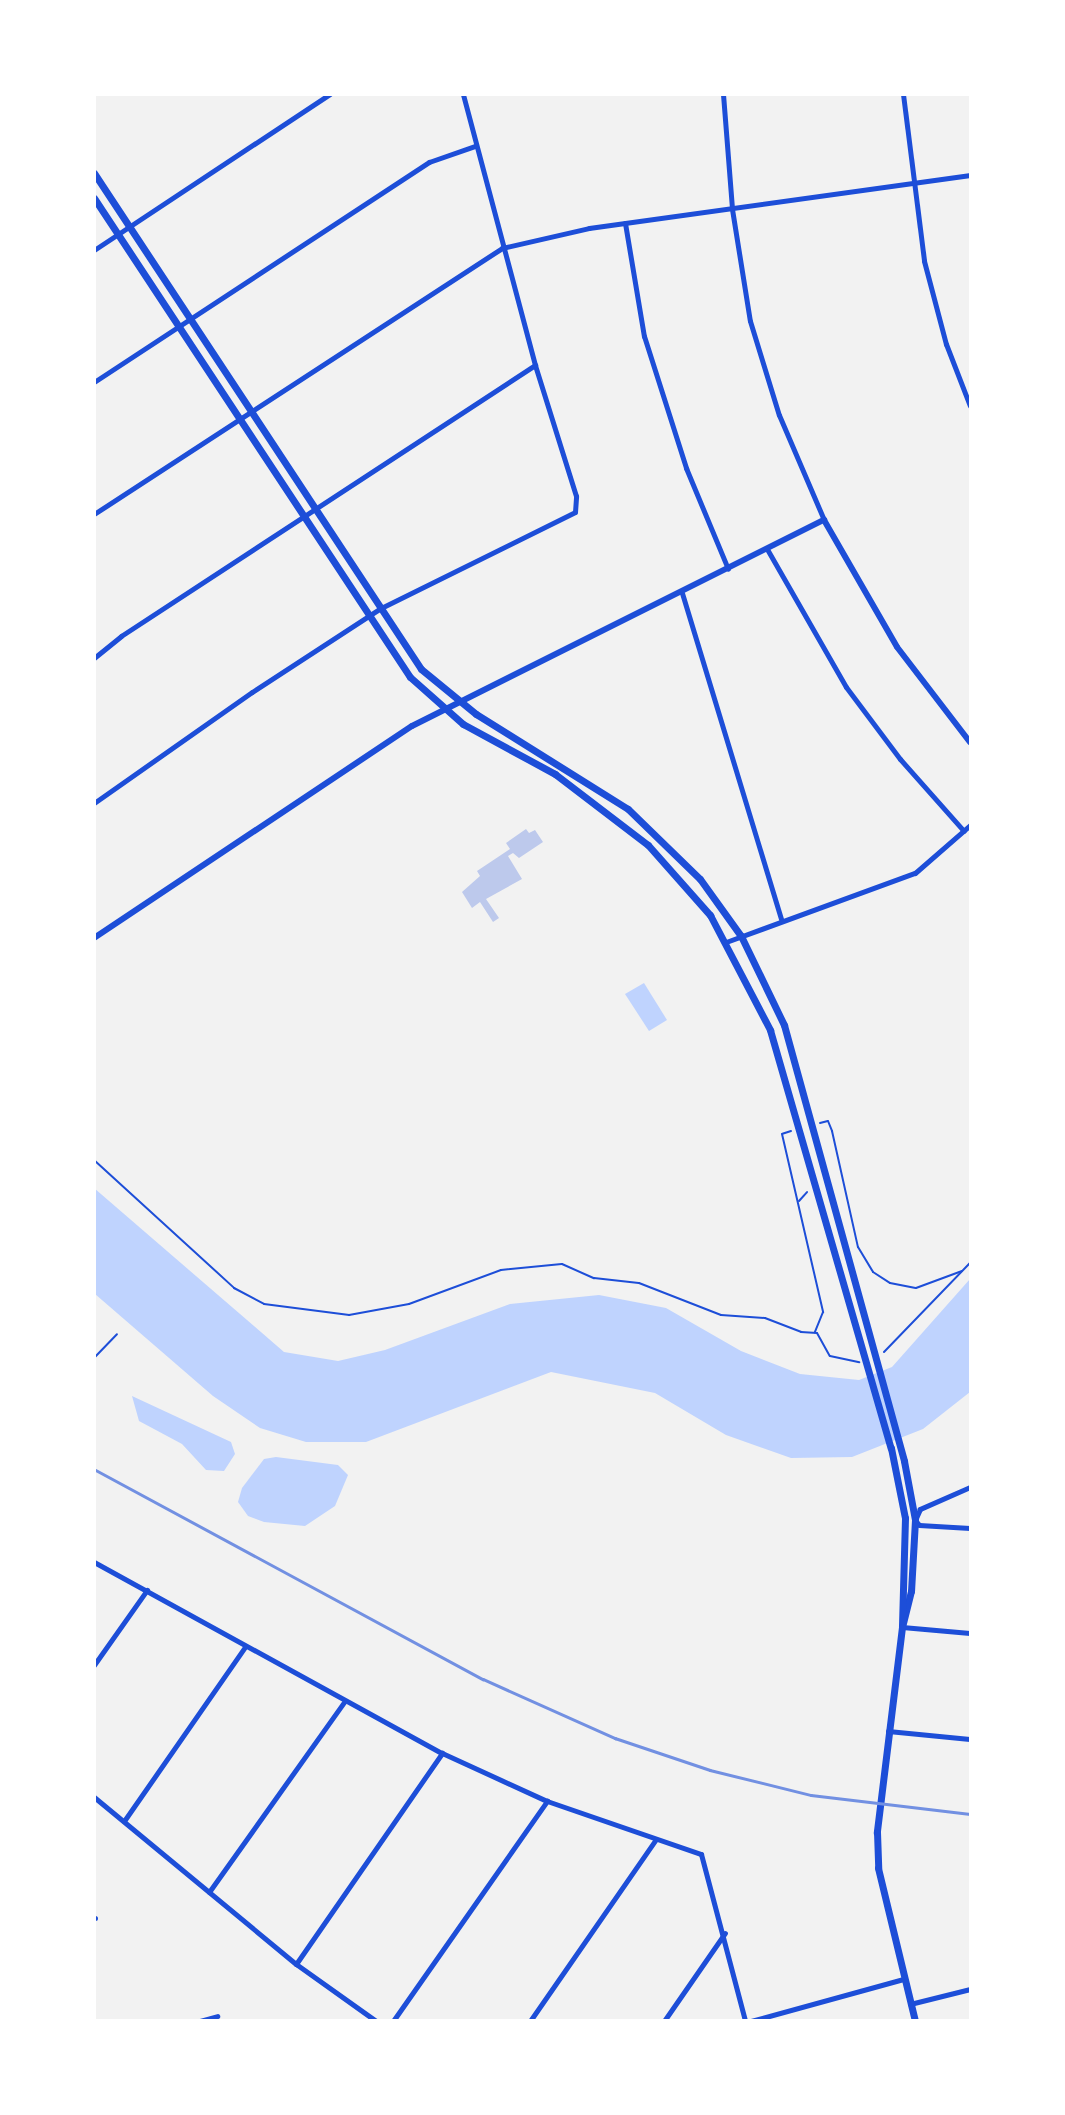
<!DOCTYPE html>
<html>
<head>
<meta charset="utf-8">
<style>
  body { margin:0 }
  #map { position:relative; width:1065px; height:2115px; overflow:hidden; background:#f2f2f2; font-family:Montserrat,sans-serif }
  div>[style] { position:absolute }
  .water>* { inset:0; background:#bfd3fe }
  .building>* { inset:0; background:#bdc9ec }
  .path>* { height:2px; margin:-1px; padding:0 1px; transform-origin:1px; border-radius:1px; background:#1d4ed8 }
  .minor>* { height:5px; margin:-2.5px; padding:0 2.5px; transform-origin:2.5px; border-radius:2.5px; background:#1d4ed8 }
  .tertiary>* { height:6px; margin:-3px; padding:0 3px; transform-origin:3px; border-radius:3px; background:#1d4ed8 }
  .secondary>* { height:7px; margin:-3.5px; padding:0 3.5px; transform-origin:3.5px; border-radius:3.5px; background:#1d4ed8 }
  .rail>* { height:2.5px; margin:-1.25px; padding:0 1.25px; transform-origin:1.25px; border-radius:1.25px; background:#7290e2 }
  span { translate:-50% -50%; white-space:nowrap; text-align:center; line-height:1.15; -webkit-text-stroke:5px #fff; paint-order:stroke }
  .frame { position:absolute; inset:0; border:96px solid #fff; pointer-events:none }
</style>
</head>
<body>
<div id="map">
  <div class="water">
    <i style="clip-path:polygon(644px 983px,667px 1020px,649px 1031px,625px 994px)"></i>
    <i style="clip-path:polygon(94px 1188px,284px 1352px,338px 1361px,385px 1350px,510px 1304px,599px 1295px,666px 1308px,741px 1351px,800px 1374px,859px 1380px,892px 1367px,970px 1279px,970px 1392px,923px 1429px,852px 1457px,791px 1458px,726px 1435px,655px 1393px,551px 1372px,366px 1442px,306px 1442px,260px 1428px,213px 1396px,95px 1294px)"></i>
    <i style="clip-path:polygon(132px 1396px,231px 1442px,235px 1454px,224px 1471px,206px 1470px,182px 1444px,139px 1421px)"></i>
    <i style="clip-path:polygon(276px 1457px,338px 1465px,348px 1475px,335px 1506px,305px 1526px,264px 1522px,248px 1516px,238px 1502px,242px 1488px,264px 1459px)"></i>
  </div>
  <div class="building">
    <i style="clip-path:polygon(526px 829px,529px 833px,535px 830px,543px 842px,519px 858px,513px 853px,508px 856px,522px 879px,486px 899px,499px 918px,493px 922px,480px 902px,472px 908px,462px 892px,480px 876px,477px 871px,510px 849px,506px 843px)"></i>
  </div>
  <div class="path">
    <i style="left:820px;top:1123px;width:8px;rotate:-14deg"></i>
    <i style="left:828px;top:1121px;width:11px;rotate:68deg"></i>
    <i style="left:832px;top:1131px;width:119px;rotate:77.4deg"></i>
    <i style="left:858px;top:1247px;width:29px;rotate:59deg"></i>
    <i style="left:873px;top:1272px;width:20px;rotate:33deg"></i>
    <i style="left:890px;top:1283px;width:26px;rotate:11deg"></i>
    <i style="left:916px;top:1288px;width:49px;rotate:-20.3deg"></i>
    <i style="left:791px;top:1131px;width:9px;rotate:162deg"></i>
    <i style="left:782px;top:1134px;width:183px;rotate:77deg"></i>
    <i style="left:823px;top:1312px;width:22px;rotate:112deg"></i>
    <i style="left:94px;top:1160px;width:190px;rotate:42.4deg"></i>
    <i style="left:234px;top:1288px;width:34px;rotate:28deg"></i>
    <i style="left:264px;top:1304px;width:86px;rotate:7.4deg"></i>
    <i style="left:349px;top:1315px;width:61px;rotate:-10.4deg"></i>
    <i style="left:409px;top:1304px;width:98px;rotate:-20.3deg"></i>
    <i style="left:501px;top:1270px;width:61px;rotate:-5.6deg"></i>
    <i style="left:562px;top:1264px;width:35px;rotate:24deg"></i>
    <i style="left:594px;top:1278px;width:45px;rotate:6.3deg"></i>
    <i style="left:639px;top:1283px;width:88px;rotate:21.3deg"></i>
    <i style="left:721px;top:1315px;width:44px;rotate:3.9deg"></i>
    <i style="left:765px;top:1318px;width:39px;rotate:21deg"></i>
    <i style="left:801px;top:1332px;width:16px;rotate:4deg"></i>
    <i style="left:817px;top:1333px;width:26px;rotate:61deg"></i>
    <i style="left:830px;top:1356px;width:30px;rotate:12deg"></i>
    <i style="left:799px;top:1201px;width:12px;rotate:-48deg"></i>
    <i style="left:884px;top:1352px;width:124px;rotate:-46deg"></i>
    <i style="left:94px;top:1358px;width:33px;rotate:-46deg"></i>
  </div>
  <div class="minor">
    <i style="left:723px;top:94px;width:115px;rotate:85.5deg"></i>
    <i style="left:732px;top:209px;width:113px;rotate:80.9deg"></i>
    <i style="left:750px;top:321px;width:98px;rotate:72.9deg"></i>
    <i style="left:779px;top:415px;width:114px;rotate:66.8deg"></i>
    <i style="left:903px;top:94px;width:168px;rotate:82.8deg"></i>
    <i style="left:924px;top:261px;width:86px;rotate:75.2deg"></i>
    <i style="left:946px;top:344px;width:66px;rotate:68.8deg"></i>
    <i style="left:625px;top:223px;width:115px;rotate:80.5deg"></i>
    <i style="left:644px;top:336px;width:139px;rotate:72.3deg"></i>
    <i style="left:686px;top:468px;width:109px;rotate:67.4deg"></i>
    <i style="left:94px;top:250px;width:283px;rotate:-33.5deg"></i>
    <i style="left:94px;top:382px;width:401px;rotate:-33.3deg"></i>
    <i style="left:429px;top:162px;width:49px;rotate:-19.2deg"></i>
    <i style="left:94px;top:514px;width:487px;rotate:-33.1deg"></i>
    <i style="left:502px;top:248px;width:89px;rotate:-12.9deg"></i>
    <i style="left:589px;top:228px;width:385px;rotate:-7.9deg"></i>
    <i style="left:767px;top:549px;width:159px;rotate:60.2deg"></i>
    <i style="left:846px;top:687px;width:90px;rotate:53.1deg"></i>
    <i style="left:900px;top:759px;width:96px;rotate:48.4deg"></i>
    <i style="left:682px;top:593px;width:341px;rotate:73.1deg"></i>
    <i style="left:94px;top:658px;width:35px;rotate:-39deg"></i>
    <i style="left:121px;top:636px;width:495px;rotate:-33.2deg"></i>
    <i style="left:94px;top:803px;width:193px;rotate:-35.1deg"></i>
    <i style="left:252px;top:692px;width:154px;rotate:-33.1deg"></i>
    <i style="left:381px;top:608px;width:216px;rotate:-26.3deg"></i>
    <i style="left:575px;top:512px;width:16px;rotate:-86deg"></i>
    <i style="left:576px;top:496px;width:137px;rotate:-107.4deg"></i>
    <i style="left:535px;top:365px;width:280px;rotate:-104.9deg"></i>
    <i style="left:726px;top:942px;width:201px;rotate:-20.1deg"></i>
    <i style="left:915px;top:873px;width:73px;rotate:-41.1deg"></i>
    <i style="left:970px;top:1487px;width:55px;rotate:156.3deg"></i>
    <i style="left:920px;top:1509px;width:12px;rotate:114deg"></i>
    <i style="left:915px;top:1520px;width:6px;rotate:51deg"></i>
    <i style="left:919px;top:1525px;width:51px;rotate:3.4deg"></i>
    <i style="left:94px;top:1562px;width:397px;rotate:28.8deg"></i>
    <i style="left:442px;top:1753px;width:115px;rotate:24.6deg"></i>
    <i style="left:547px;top:1801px;width:163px;rotate:19deg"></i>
    <i style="left:701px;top:1854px;width:173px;rotate:75.2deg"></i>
    <i style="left:902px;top:1627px;width:68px;rotate:5deg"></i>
    <i style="left:94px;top:1665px;width:92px;rotate:-54.8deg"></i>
    <i style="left:888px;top:1731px;width:82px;rotate:5.6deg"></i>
    <i style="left:94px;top:1797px;width:262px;rotate:39.6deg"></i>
    <i style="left:296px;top:1964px;width:98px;rotate:35.5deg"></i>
    <i style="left:124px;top:1821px;width:212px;rotate:-55.2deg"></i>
    <i style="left:209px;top:1892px;width:233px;rotate:-54.6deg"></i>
    <i style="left:94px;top:1918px;width:1px"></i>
    <i style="left:296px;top:1964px;width:257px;rotate:-55.3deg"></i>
    <i style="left:910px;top:2004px;width:62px;rotate:-14deg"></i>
    <i style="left:200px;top:2021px;width:18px;rotate:-16deg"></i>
    <i style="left:393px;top:2021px;width:269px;rotate:-55deg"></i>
    <i style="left:530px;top:2021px;width:221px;rotate:-55.3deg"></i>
    <i style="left:664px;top:2021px;width:107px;rotate:-55.3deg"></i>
    <i style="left:751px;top:2021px;width:159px;rotate:-15.4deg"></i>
  </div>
  <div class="tertiary">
    <i style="left:94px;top:938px;width:382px;rotate:-33.7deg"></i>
    <i style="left:412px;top:726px;width:461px;rotate:-26.6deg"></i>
    <i style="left:824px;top:520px;width:146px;rotate:60.1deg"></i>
    <i style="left:897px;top:647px;width:120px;rotate:52.5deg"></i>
  </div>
  <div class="secondary">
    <i style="left:94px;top:173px;width:594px;rotate:56.6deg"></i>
    <i style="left:421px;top:669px;width:71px;rotate:39.3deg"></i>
    <i style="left:476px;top:714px;width:179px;rotate:32deg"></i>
    <i style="left:628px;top:809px;width:100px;rotate:44.2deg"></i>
    <i style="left:700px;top:879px;width:70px;rotate:54.3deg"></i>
    <i style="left:741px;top:936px;width:99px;rotate:64.2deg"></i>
    <i style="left:784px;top:1025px;width:452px;rotate:74.6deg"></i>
    <i style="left:904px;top:1461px;width:60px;rotate:79.4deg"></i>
    <i style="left:915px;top:1520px;width:71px;rotate:93.2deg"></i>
    <i style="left:911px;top:1591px;width:37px;rotate:104deg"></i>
    <i style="left:94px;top:198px;width:574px;rotate:56.59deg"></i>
    <i style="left:410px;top:677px;width:71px;rotate:41.6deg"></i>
    <i style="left:463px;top:724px;width:105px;rotate:28.5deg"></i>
    <i style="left:555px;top:774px;width:117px;rotate:37.4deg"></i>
    <i style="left:648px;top:845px;width:94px;rotate:48.5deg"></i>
    <i style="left:710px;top:915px;width:130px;rotate:62.4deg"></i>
    <i style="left:770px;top:1030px;width:435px;rotate:73.9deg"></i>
    <i style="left:891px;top:1448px;width:71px;rotate:78.7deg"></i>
    <i style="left:905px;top:1518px;width:109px;rotate:91.6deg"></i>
    <i style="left:902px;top:1627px;width:207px;rotate:97deg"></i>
    <i style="left:877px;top:1832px;width:36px;rotate:88deg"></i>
    <i style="left:878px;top:1868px;width:157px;rotate:76.4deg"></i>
  </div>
  <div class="rail">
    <i style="left:94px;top:1469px;width:442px;rotate:28.4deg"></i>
    <i style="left:483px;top:1679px;width:145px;rotate:24.1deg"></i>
    <i style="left:615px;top:1738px;width:100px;rotate:18.6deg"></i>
    <i style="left:710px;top:1770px;width:104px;rotate:13.9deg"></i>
    <i style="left:811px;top:1795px;width:160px;rotate:6.8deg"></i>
  </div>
  <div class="frame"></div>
</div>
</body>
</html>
